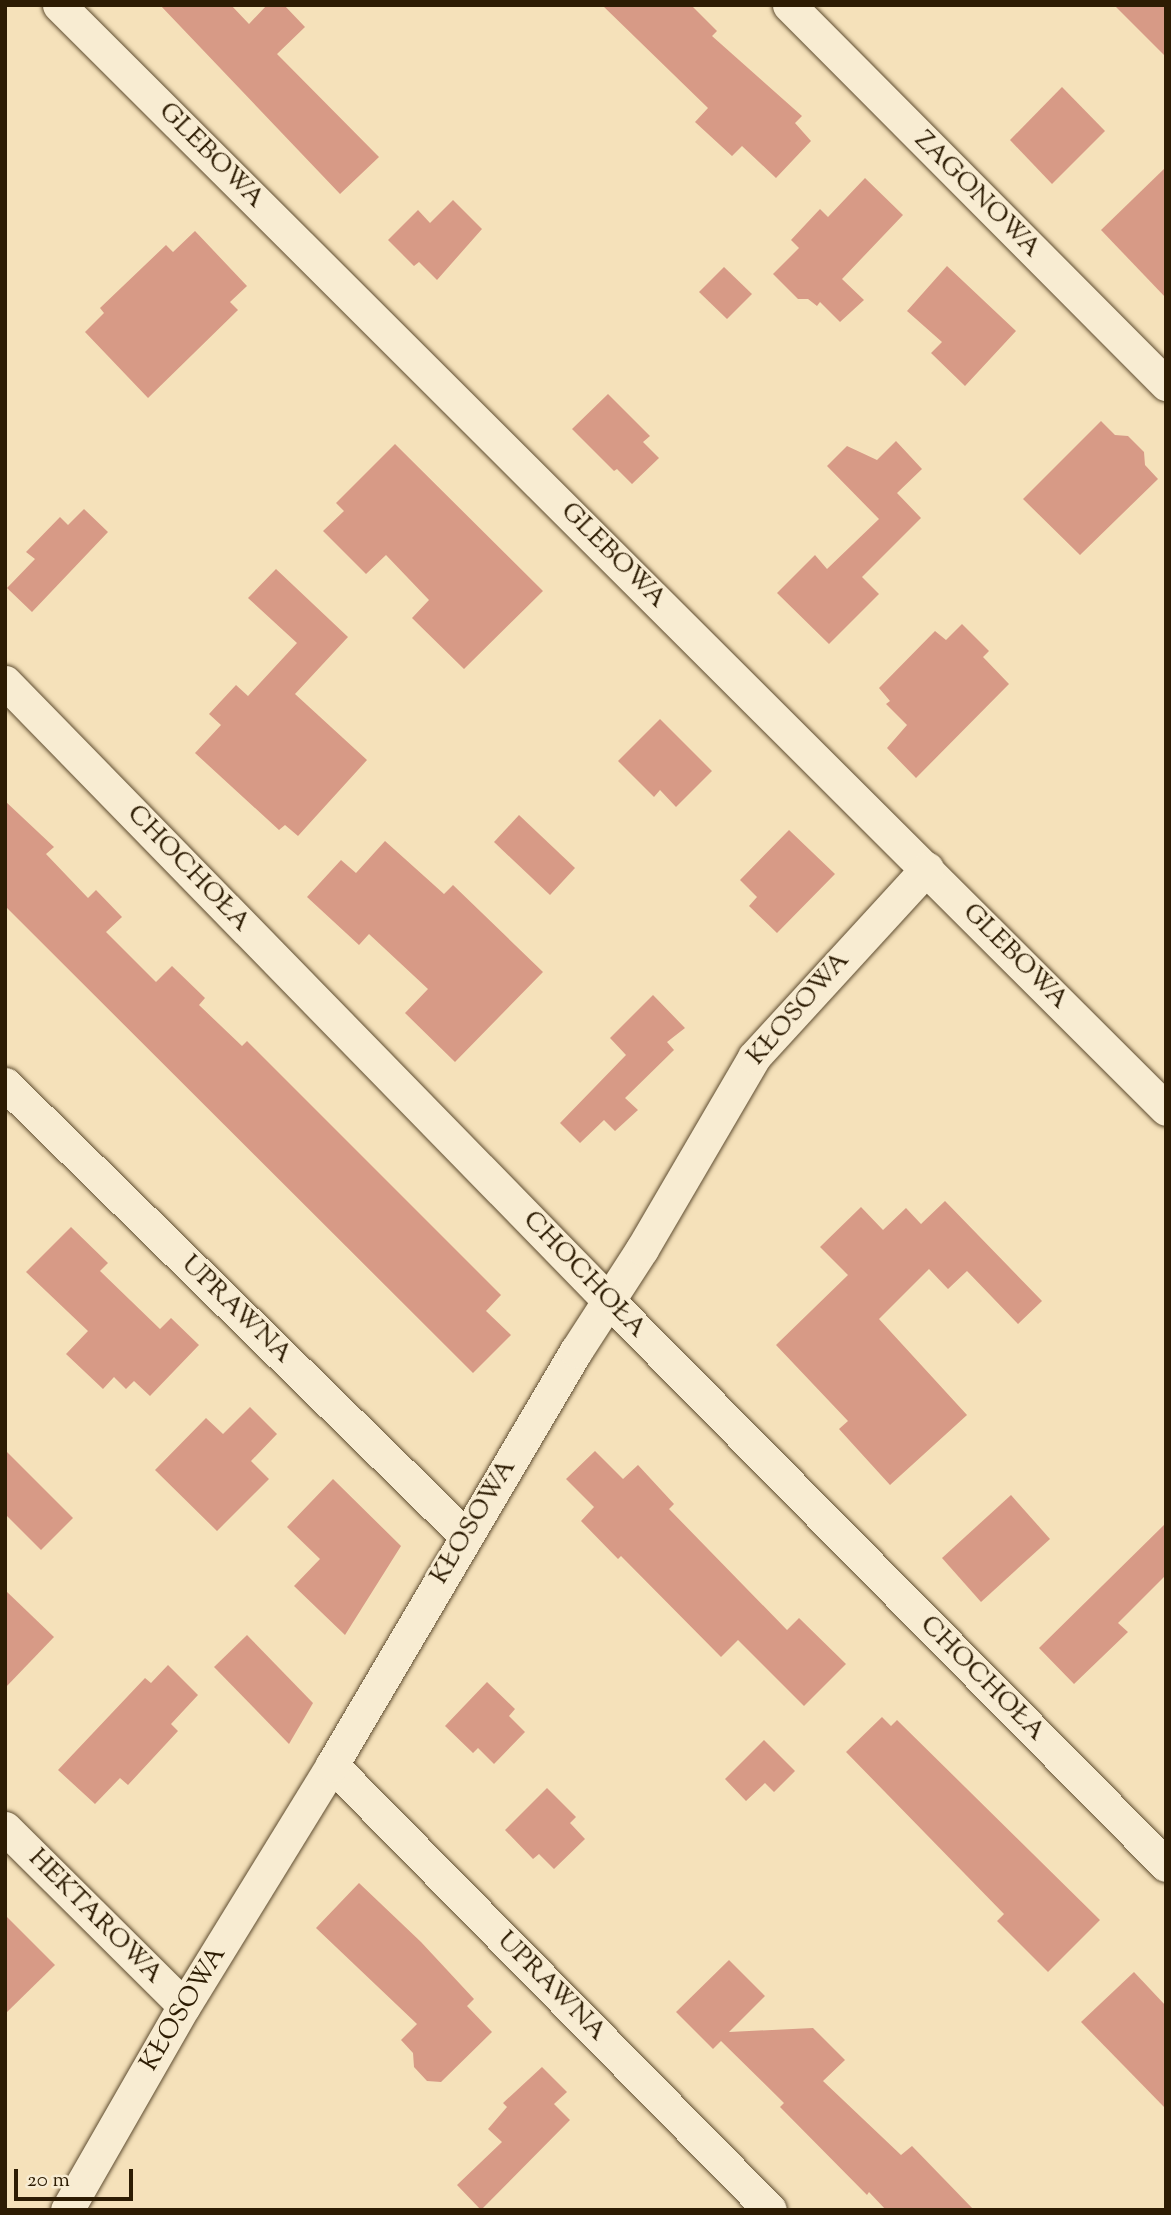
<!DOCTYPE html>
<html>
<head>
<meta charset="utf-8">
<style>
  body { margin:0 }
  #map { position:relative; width:1171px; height:2215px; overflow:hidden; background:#f5e1ba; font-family:"Sorts Mill Goudy",serif }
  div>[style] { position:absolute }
  .building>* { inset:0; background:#d79a86 }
  .roads { filter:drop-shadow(0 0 2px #5f4d31) drop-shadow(0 0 2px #5f4d31) }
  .street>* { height:33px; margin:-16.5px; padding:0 16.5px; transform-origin:16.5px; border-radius:16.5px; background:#f8ecd2 }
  span { translate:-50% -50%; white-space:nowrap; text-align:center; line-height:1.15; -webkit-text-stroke:6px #f8ecd2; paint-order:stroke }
  .street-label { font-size:26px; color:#2d1c03 }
  .frame { position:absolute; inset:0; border:7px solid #2d1c03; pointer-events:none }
  .scale { position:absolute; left:14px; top:2169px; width:119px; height:32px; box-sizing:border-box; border:4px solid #2d1c03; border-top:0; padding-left:9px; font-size:21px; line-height:24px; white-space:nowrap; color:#2d1c03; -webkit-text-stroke:5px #f8ecd2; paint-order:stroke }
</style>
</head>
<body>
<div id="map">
  <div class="building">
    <i style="clip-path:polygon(160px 5px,231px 5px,249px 24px,267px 5px,284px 5px,305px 27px,277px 54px,379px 157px,340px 194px)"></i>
    <i style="clip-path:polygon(602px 5px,691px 5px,717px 31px,712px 36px,802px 116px,795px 123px,811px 141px,776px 178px,742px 146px,732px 156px,695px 122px,708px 108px)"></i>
    <i style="clip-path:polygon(1114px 5px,1166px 5px,1166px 57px)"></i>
    <i style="clip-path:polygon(1062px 87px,1105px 131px,1052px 184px,1010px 140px)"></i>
    <i style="clip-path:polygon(1166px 167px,1166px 298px,1101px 230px)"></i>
    <i style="clip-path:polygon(865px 178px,903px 215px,842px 279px,864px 300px,840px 322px,820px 302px,817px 306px,808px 299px,798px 299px,773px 274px,799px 248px,791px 240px,820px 209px,828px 217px)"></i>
    <i style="clip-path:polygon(453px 200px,482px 229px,437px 280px,419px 262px,414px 266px,388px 240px,418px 210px,430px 223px)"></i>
    <i style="clip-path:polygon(195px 231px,247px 286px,230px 302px,238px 310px,148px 398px,85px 332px,104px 313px,100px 308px,166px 245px,173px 252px)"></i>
    <i style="clip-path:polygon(947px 266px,1016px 331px,965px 386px,931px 353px,942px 342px,907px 311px)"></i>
    <i style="clip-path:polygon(724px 267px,752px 294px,727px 319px,699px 292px)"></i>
    <i style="clip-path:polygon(608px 394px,650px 436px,643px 442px,659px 458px,632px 484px,617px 469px,614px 471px,572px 429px)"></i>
    <i style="clip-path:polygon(1101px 421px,1115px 435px,1128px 436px,1144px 452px,1145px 465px,1158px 479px,1080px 555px,1023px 499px)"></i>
    <i style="clip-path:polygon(896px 441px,922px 469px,897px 493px,921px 518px,862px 577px,879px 594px,829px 644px,777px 593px,815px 555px,827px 569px,879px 519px,827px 466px,847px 446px,877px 460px)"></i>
    <i style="clip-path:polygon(395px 444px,543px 591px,464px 669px,412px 618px,429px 600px,386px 555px,366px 574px,323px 531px,344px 511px,336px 503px)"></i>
    <i style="clip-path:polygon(84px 509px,108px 532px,32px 612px,7px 588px,35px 559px,26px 552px,60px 517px,68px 525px)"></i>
    <i style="clip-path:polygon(276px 569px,348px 637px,295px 694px,367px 760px,298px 836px,285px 825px,279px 830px,195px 753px,221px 725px,209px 714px,236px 685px,248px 696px,297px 643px,248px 598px)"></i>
    <i style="clip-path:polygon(962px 624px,989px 651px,983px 657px,1009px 684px,916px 778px,887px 748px,907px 725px,886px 704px,890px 701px,879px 688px,935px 631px,946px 640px)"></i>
    <i style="clip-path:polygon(660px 719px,712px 771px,676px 807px,660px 790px,654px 797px,618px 761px)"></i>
    <i style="clip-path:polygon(5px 801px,54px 847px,46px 854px,88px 898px,96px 890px,122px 917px,106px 932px,156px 982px,172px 966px,205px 998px,199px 1005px,242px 1046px,247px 1041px,501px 1295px,486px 1311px,511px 1335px,473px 1373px,5px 906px)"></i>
    <i style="clip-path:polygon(519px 815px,575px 868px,550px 895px,494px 842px)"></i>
    <i style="clip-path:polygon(789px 830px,835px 874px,777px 933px,749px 906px,757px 897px,740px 880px)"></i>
    <i style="clip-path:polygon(385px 841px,444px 894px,453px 885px,543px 972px,455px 1062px,405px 1013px,428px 989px,369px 934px,359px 945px,307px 897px,341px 860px,356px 873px)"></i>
    <i style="clip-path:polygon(653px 995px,685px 1028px,667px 1042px,674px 1050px,625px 1098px,638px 1110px,615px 1131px,604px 1120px,580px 1143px,560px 1123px,626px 1055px,610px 1038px)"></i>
    <i style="clip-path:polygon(945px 1201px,1042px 1301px,1018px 1324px,967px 1271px,948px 1289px,929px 1269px,879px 1319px,967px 1415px,890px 1485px,839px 1429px,848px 1421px,776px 1345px,848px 1275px,820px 1247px,861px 1207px,883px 1230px,906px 1208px,921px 1224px)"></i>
    <i style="clip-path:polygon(71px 1227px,108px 1263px,100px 1271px,160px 1329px,171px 1318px,199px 1345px,150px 1396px,134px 1381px,126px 1389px,114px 1377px,103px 1389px,66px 1354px,88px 1331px,26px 1272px)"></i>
    <i style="clip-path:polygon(250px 1407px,277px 1434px,251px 1461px,269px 1479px,217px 1531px,155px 1470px,206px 1418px,223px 1434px)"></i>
    <i style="clip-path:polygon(5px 1450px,73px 1518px,41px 1550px,5px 1514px)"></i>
    <i style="clip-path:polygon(595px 1451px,623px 1479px,638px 1465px,674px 1504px,669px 1509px,787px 1630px,799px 1618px,846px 1664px,804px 1706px,738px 1640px,721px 1657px,621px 1556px,618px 1559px,581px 1521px,594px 1507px,566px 1479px)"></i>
    <i style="clip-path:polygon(333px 1479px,401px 1546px,345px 1635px,294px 1586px,320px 1559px,287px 1527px)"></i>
    <i style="clip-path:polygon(1011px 1495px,1050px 1539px,981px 1602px,942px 1558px)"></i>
    <i style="clip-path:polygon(1166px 1523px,1166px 1575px,1118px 1623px,1128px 1632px,1074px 1684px,1039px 1648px)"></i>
    <i style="clip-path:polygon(5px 1590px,54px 1637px,5px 1688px)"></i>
    <i style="clip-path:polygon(247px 1635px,313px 1703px,289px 1744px,214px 1667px)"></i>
    <i style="clip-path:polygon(168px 1665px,198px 1695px,171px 1724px,178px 1731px,128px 1785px,120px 1778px,95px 1804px,58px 1770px,145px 1678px,151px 1683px)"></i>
    <i style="clip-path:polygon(487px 1682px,515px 1709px,509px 1716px,525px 1732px,494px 1764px,478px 1748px,473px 1753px,445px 1726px)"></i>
    <i style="clip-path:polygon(882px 1717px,891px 1726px,897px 1720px,1100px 1920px,1048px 1972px,997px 1921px,1004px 1914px,846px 1752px)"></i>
    <i style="clip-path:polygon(764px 1740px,795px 1771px,774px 1792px,765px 1783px,746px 1801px,725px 1779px)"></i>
    <i style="clip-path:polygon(547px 1788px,576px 1817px,570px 1823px,585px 1839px,554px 1869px,539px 1854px,533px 1859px,505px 1830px)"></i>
    <i style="clip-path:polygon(359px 1883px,421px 1942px,474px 1999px,467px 2006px,492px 2032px,441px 2082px,427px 2081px,414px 2067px,413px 2053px,401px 2040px,417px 2024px,316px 1928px)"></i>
    <i style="clip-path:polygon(5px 1915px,55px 1965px,5px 2014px)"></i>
    <i style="clip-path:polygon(729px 1960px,765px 1996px,729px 2032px,813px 2028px,845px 2060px,823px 2081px,901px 2155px,912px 2146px,974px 2210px,886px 2210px,869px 2192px,867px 2195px,780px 2107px,784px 2103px,721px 2041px,713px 2049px,676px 2012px)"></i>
    <i style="clip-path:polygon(1134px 1972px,1166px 2006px,1166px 2109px,1081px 2022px)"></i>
    <i style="clip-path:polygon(542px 2067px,567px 2092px,554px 2104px,570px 2120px,481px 2210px,457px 2185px,502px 2142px,488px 2129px,507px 2107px,503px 2103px)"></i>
  </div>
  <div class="roads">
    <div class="street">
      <i style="left:59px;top:5px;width:1563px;rotate:44.92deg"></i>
      <i style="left:789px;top:5px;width:535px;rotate:45.15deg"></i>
      <i style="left:5px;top:682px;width:863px;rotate:45.7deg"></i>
      <i style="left:608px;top:1300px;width:794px;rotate:45.36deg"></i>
      <i style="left:5px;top:1084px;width:646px;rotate:44.44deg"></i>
      <i style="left:332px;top:1765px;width:624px;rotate:45.45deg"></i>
      <i style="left:5px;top:1828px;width:252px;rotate:44.8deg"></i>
      <i style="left:67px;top:2210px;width:235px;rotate:-60.2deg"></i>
      <i style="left:184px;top:2006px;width:283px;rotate:-58.4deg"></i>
      <i style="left:332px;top:1765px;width:481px;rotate:-59.5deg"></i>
      <i style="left:576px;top:1351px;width:121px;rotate:-57.1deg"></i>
      <i style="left:642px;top:1249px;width:222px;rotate:-59.7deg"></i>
      <i style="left:754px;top:1057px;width:256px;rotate:-47.5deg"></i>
    </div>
  </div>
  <div class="street-label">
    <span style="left:211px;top:156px;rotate:45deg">GLEBOWA</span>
    <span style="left:977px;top:195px;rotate:45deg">ZAGONOWA</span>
    <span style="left:613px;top:556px;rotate:45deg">GLEBOWA</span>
    <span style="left:188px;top:869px;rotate:46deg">CHOCHOŁA</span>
    <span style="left:1015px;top:957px;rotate:45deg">GLEBOWA</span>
    <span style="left:799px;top:1009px;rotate:-49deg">KŁOSOWA</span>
    <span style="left:584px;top:1275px;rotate:46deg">CHOCHOŁA</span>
    <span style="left:236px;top:1310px;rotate:44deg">UPRAWNA</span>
    <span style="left:474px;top:1522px;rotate:-59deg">KŁOSOWA</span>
    <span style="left:982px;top:1679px;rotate:45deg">CHOCHOŁA</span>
    <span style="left:95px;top:1917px;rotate:45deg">HEKTAROWA</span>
    <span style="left:551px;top:1987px;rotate:45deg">UPRAWNA</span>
    <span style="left:184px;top:2009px;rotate:-59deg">KŁOSOWA</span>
  </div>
  <div class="frame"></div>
  <div class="scale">20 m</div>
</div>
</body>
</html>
